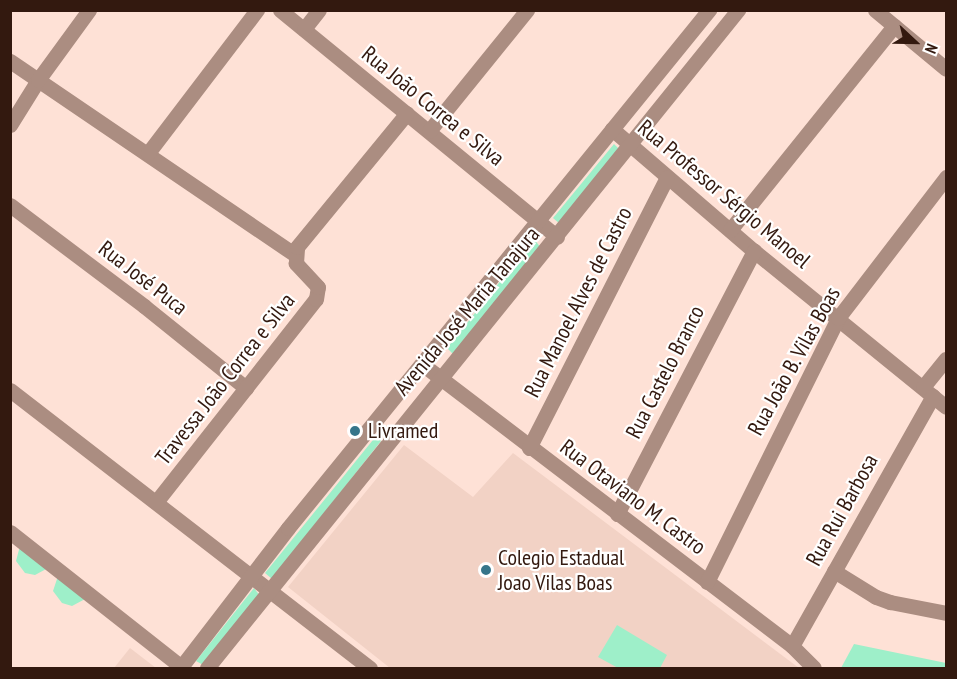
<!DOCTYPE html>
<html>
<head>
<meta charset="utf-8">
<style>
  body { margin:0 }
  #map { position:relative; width:957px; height:679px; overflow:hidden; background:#fee1d6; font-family:"PT Sans Narrow",sans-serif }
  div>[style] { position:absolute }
  .built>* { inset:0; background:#f2d2c5 }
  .green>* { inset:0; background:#9eefc9 }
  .minor>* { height:15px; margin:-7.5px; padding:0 7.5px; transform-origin:7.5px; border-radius:7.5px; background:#ab8d81 }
  .dots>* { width:16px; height:16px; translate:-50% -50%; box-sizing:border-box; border:3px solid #fff; border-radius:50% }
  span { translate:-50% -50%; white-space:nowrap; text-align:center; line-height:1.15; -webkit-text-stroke:4.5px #fff; paint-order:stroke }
  .street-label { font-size:22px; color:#33190f }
  .poi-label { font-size:22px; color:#33190f }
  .left { translate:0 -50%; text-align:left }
  .frame { position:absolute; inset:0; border:12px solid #33190f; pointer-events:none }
  .north { position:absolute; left:885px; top:12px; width:60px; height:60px; -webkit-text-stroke:4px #fff; paint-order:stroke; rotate:112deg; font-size:16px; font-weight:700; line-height:24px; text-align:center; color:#33190f }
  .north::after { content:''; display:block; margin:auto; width:21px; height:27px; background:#33190f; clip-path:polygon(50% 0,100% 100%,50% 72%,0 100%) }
</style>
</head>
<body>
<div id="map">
  <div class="built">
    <i style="clip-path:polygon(404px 445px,473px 497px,513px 453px,799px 668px,390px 668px,288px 587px)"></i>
    <i style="clip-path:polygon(130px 648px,156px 668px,114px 668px)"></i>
  </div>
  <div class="green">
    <i style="clip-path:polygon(614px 144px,620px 150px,560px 224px,553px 218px)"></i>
    <i style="clip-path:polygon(534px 239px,541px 248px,454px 355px,447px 348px)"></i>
    <i style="clip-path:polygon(377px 435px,381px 441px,272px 579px,265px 573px)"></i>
    <i style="clip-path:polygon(20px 546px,48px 568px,35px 575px,25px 573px,16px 561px)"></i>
    <i style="clip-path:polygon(58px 576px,87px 598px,72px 606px,62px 603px,53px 591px)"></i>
    <i style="clip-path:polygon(254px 588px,260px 596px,205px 666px,196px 661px)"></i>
    <i style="clip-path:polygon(617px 625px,667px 655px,660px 668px,618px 668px,598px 657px)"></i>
    <i style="clip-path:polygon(854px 644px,946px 663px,946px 668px,841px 668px)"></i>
  </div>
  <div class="minor">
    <i style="left:280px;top:10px;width:358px;rotate:39.3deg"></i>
    <i style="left:875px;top:10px;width:92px;rotate:39.7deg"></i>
    <i style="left:304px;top:29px;width:24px;rotate:-52deg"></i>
    <i style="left:10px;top:61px;width:345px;rotate:34.2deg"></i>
    <i style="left:10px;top:125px;width:53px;rotate:-58.1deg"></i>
    <i style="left:38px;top:80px;width:87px;rotate:-53.9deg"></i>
    <i style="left:612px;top:129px;width:187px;rotate:40.7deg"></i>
    <i style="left:754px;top:251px;width:247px;rotate:39.1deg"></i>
    <i style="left:429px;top:131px;width:156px;rotate:-51deg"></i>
    <i style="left:148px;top:153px;width:180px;rotate:-52.7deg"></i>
    <i style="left:10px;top:205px;width:168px;rotate:37deg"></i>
    <i style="left:144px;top:306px;width:131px;rotate:38.8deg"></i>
    <i style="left:730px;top:230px;width:262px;rotate:-51.2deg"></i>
    <i style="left:422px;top:364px;width:465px;rotate:37.3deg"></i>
    <i style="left:792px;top:646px;width:31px;rotate:45deg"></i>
    <i style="left:923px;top:387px;width:36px;rotate:-51deg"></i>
    <i style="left:10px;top:390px;width:455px;rotate:37.7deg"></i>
    <i style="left:529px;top:448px;width:304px;rotate:-63deg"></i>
    <i style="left:156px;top:502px;width:258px;rotate:-51.8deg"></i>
    <i style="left:316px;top:299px;width:12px;rotate:-81deg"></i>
    <i style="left:318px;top:287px;width:33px;rotate:-133deg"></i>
    <i style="left:296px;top:263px;width:16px;rotate:-86deg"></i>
    <i style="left:297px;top:247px;width:173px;rotate:-50.6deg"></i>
    <i style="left:617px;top:514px;width:297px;rotate:-62.5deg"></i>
    <i style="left:10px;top:532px;width:220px;rotate:38.2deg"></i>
    <i style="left:834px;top:571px;width:49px;rotate:31.8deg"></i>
    <i style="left:876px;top:597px;width:15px;rotate:20deg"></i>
    <i style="left:890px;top:602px;width:57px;rotate:11.1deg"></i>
    <i style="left:707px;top:582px;width:295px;rotate:-63.6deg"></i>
    <i style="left:838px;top:318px;width:178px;rotate:-52.5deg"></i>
    <i style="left:792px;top:646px;width:287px;rotate:-60.6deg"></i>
    <i style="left:181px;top:667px;width:175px;rotate:-52.4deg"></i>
    <i style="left:288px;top:528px;width:668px;rotate:-50.9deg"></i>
    <i style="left:207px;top:668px;width:846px;rotate:-51.1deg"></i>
  </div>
  <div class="dots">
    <i style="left:355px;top:431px;background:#36758a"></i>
    <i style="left:486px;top:570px;background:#36758a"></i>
  </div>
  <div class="street-label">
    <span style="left:433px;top:106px;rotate:39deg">Rua João Correa e Silva</span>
    <span style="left:724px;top:194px;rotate:40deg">Rua Professor Sérgio Manoel</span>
    <span style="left:143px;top:278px;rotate:38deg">Rua José Puca</span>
    <span style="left:578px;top:302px;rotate:-63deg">Rua Manoel Alves de Castro</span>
    <span style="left:467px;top:311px;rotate:-50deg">Avenida José Maria Tanajura</span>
    <span style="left:794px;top:361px;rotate:-61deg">Rua João B. Vilas Boas</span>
    <span style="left:665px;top:372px;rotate:-63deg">Rua Castelo Branco</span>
    <span style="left:225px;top:379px;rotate:-52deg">Travessa João Correa e Silva</span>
    <span style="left:633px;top:497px;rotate:37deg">Rua Otaviano M. Castro</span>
    <span style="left:842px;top:510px;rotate:-61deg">Rua Rui Barbosa</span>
  </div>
  <div class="poi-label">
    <span class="left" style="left:368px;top:431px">Livramed</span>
    <span class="left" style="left:498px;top:570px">Colegio Estadual<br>Joao Vilas Boas</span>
  </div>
  <div class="frame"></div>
  <div class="north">N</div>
</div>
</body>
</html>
